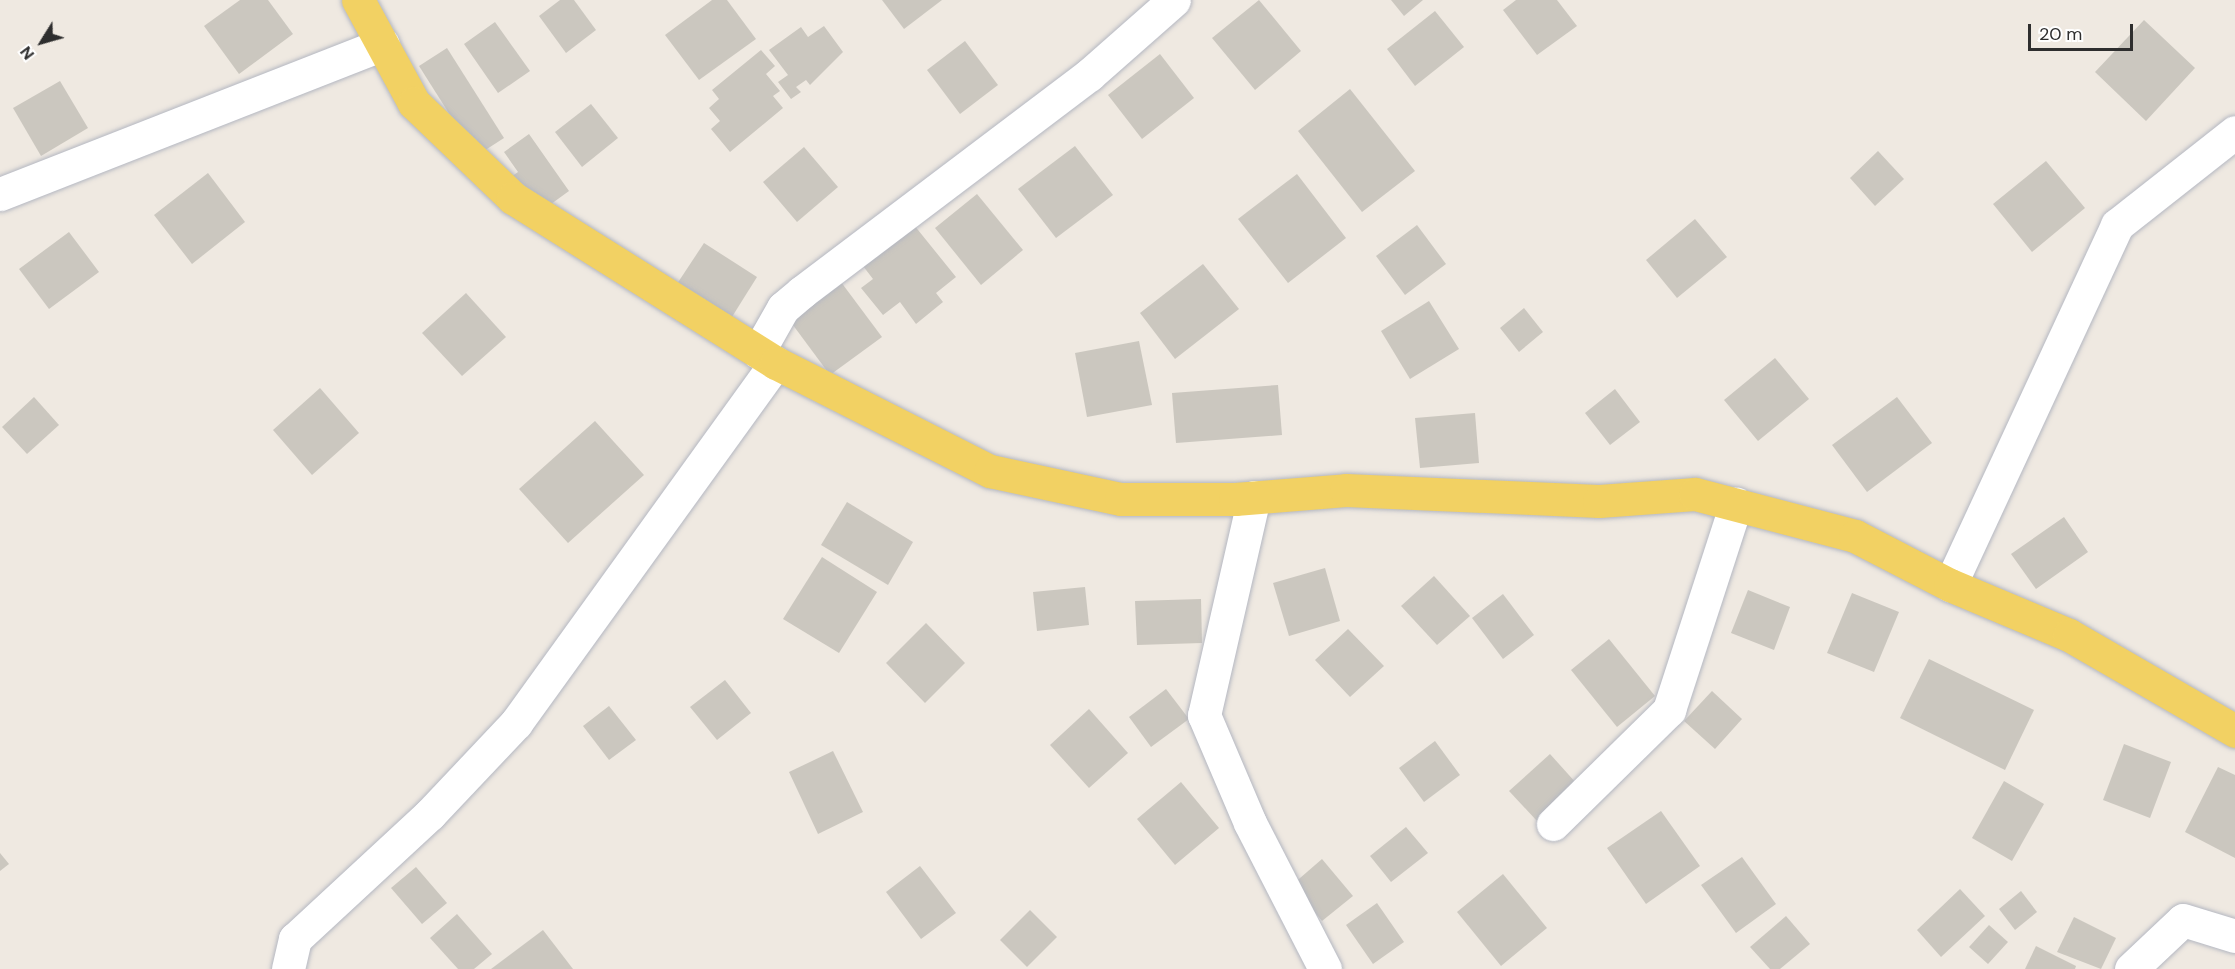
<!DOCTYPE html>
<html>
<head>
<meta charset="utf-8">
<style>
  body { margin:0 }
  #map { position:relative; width:2235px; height:969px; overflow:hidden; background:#efe9e1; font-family:"DM Sans",sans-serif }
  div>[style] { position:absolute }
  .building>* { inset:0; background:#cbc7bf }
  .roads { filter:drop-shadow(0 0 2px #b4b7c1) drop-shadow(0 0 2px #b4b7c1) }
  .minor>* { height:33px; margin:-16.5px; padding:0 16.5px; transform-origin:16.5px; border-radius:16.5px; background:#fff }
  .major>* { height:33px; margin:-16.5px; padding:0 16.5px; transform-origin:16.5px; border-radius:16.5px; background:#f2d163 }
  span { translate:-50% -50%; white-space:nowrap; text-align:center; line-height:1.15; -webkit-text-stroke:4.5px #fff; paint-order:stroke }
  .north { position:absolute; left:12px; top:12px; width:60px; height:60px; -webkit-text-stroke:4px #fff; paint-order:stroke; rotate:233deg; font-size:16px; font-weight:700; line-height:24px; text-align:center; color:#2e2e2e }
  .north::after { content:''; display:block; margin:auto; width:21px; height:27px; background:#2e2e2e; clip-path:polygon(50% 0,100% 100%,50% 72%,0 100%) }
  .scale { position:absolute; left:2028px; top:24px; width:105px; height:27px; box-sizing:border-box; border:3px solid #2e2e2e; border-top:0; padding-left:8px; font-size:18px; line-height:21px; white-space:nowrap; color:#2e2e2e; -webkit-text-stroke:4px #fff; paint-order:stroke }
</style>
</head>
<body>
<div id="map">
  <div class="building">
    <i style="clip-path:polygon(240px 0,268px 0,293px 34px,239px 74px,204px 26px)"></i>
    <i style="clip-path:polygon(560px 0,574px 0,596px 30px,566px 53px,539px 16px)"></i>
    <i style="clip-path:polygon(712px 0,727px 0,756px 39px,699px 80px,665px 35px)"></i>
    <i style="clip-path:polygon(882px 0,942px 0,904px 29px)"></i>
    <i style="clip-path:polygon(1259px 0,1301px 51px,1255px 90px,1212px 38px)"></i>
    <i style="clip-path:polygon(1391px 0,1423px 0,1404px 16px)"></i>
    <i style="clip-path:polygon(1516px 0,1557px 0,1577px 26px,1537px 55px,1503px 10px)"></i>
    <i style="clip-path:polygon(1435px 11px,1464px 47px,1415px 86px,1387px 49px)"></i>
    <i style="clip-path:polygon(2144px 20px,2195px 68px,2146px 121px,2095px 72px)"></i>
    <i style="clip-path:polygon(495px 22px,530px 71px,498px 93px,464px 44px)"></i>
    <i style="clip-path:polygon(824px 26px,843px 52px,810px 85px,806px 80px,796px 87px,801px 92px,791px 99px,778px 82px,788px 75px,769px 50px,801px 27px,808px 37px)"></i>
    <i style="clip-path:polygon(965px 41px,998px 85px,960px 114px,927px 70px)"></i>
    <i style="clip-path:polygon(447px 48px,504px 138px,476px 156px,419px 66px)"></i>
    <i style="clip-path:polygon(761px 50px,775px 66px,766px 74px,780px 91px,773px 96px,783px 108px,730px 152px,711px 129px,720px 121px,709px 108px,719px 99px,712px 90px)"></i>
    <i style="clip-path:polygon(1160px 54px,1194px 98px,1142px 139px,1108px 95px)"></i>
    <i style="clip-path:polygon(60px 81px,88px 128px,41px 156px,13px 108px)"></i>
    <i style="clip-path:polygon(1350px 89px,1415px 171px,1362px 212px,1298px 131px)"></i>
    <i style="clip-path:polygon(591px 104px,618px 138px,582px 167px,555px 132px)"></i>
    <i style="clip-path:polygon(529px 134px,569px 191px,540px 212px,507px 180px,518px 172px,504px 152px)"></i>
    <i style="clip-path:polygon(1075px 146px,1113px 195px,1056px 238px,1018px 189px)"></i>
    <i style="clip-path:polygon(804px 147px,838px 187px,797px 222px,763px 182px)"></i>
    <i style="clip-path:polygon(1878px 151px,1904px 179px,1875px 206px,1850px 178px)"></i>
    <i style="clip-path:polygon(2046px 161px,2085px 208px,2032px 252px,1993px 204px)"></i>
    <i style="clip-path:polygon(208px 173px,245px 222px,192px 264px,154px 215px)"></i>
    <i style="clip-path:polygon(1297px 174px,1346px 238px,1288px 283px,1238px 219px)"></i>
    <i style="clip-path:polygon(977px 194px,1023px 250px,981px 285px,935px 228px)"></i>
    <i style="clip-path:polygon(1695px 219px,1727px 257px,1677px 298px,1646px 260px)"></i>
    <i style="clip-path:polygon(914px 225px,956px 277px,936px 293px,943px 302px,916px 324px,900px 302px,883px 315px,861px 288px,873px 279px,863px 266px)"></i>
    <i style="clip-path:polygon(1417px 225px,1446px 264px,1405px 295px,1376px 256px)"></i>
    <i style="clip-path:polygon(69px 232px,99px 272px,49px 309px,19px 269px)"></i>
    <i style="clip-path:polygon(704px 243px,757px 277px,725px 328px,671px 293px)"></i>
    <i style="clip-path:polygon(1203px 264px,1239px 309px,1175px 359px,1140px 313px)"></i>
    <i style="clip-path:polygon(838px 278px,882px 337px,830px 375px,787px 317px)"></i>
    <i style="clip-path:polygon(466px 293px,506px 337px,462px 376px,422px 333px)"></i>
    <i style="clip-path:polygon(1429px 301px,1459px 349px,1410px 379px,1381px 331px)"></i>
    <i style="clip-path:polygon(1524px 308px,1543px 332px,1519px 352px,1500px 328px)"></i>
    <i style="clip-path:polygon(1139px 341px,1152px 405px,1087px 417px,1075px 353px)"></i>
    <i style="clip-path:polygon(1775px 358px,1809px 399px,1758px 441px,1724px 400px)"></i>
    <i style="clip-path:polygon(1278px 385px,1282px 435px,1176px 443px,1172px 393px)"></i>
    <i style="clip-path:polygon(320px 388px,359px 433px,312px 475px,273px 430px)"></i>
    <i style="clip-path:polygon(1615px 389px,1640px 422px,1610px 445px,1585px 413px)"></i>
    <i style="clip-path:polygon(34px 397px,59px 425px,27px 454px,2px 427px)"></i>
    <i style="clip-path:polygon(1897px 397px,1932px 443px,1867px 492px,1832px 445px)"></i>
    <i style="clip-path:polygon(1475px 413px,1479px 463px,1420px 468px,1415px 418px)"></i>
    <i style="clip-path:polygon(595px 421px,644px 475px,568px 543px,519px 489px)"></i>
    <i style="clip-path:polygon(847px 502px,913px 542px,888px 585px,821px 545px)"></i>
    <i style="clip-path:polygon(2064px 517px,2088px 552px,2036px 589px,2011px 554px)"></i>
    <i style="clip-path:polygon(822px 557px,877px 592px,839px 653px,783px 619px)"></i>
    <i style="clip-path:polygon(1325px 568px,1340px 621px,1289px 636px,1273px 583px)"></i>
    <i style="clip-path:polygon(1434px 576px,1470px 616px,1437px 645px,1401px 606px)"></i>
    <i style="clip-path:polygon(1085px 587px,1089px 625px,1037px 631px,1033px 592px)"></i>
    <i style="clip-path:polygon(1748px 590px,1790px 607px,1774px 650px,1731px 633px)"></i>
    <i style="clip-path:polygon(1852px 593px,1899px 612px,1874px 672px,1827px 653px)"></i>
    <i style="clip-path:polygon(1503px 594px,1534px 635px,1503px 659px,1472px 618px)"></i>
    <i style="clip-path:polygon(1201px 599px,1202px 643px,1137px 645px,1135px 601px)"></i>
    <i style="clip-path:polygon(926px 623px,965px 663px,925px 703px,886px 663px)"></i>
    <i style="clip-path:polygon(1348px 629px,1384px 666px,1350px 697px,1315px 660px)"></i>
    <i style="clip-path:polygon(1609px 639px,1655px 696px,1617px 727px,1571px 670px)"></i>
    <i style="clip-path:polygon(1929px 659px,2034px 710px,2005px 770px,1900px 718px)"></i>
    <i style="clip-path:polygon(725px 680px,751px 713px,717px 740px,690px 707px)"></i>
    <i style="clip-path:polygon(1166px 689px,1189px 719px,1151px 747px,1129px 717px)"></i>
    <i style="clip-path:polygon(1712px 691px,1742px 719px,1715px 749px,1684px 721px)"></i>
    <i style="clip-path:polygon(609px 706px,636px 740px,609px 760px,583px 726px)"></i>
    <i style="clip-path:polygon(1089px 709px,1128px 753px,1089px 788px,1050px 745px)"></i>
    <i style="clip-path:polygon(1435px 741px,1460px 775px,1424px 802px,1399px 768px)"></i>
    <i style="clip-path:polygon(2124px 744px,2171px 762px,2150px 818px,2103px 800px)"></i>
    <i style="clip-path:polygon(833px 751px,863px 812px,818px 834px,789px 772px)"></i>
    <i style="clip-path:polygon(1550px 754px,1577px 784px,1537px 821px,1509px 791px)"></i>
    <i style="clip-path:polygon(2218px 767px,2235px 775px,2235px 858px,2185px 832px)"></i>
    <i style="clip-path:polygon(2004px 781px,2044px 804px,2012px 861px,1972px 838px)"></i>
    <i style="clip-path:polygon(1181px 782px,1219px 828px,1175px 865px,1137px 819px)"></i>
    <i style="clip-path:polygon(1661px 811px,1700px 866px,1646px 904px,1607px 848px)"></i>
    <i style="clip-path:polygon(1406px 827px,1428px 853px,1391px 882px,1370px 856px)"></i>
    <i style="clip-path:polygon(0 853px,9px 864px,0 871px)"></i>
    <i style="clip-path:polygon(1742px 857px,1776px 904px,1736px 933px,1701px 885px)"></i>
    <i style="clip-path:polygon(1322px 859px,1353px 896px,1322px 921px,1292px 885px)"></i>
    <i style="clip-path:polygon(920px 866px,956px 913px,921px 939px,886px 892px)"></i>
    <i style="clip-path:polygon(416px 867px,447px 903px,422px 924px,391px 888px)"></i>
    <i style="clip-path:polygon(1503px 874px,1547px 928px,1501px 966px,1457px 912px)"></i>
    <i style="clip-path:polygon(1960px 889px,1985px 916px,1941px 957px,1917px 930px)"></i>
    <i style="clip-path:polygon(2021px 891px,2037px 912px,2015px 930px,1999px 909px)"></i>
    <i style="clip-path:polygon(1377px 903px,1404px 942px,1373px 964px,1346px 925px)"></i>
    <i style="clip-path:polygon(1030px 910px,1057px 937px,1027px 967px,1000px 940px)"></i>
    <i style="clip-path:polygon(457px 914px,492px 954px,474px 969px,458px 969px,430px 938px)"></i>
    <i style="clip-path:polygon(1786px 916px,1810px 944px,1780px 969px,1770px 969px,1750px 947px)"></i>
    <i style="clip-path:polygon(2074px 917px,2116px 938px,2101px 969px,2057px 952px)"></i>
    <i style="clip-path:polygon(1989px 925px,2008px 942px,1988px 964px,1969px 947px)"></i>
    <i style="clip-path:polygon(543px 930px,573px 969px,491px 969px)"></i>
    <i style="clip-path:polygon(2036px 946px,2076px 966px,2075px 969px,2025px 969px)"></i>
  </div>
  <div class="roads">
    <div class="minor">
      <i style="left:0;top:194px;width:411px;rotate:-21.4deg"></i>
      <i style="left:758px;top:352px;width:51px;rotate:-60.4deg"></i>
      <i style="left:783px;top:308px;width:25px;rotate:-40deg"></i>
      <i style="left:802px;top:292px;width:360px;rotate:-37.1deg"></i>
      <i style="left:1089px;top:75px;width:113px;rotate:-41.4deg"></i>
      <i style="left:1254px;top:497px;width:224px;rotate:102.9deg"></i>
      <i style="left:1204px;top:715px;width:117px;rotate:66.9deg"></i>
      <i style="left:1250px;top:823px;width:164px;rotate:62.8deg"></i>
      <i style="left:1950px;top:585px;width:397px;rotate:-65.1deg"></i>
      <i style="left:2117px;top:225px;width:150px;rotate:-38.2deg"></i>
      <i style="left:1553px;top:824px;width:163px;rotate:-44.5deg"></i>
      <i style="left:1669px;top:710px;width:217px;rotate:-72deg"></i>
      <i style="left:288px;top:969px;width:31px;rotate:-77deg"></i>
      <i style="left:295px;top:939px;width:184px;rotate:-42.8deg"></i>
      <i style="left:430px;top:814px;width:125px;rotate:-46.6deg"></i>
      <i style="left:516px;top:723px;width:444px;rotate:-54.2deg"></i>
      <i style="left:2131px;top:969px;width:71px;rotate:-43.3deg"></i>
      <i style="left:2183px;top:920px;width:54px;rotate:17.1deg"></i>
    </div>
    <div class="major">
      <i style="left:358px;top:0;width:117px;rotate:61.5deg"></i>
      <i style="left:414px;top:103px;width:137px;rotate:43.8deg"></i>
      <i style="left:513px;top:198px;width:310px;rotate:32.1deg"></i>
      <i style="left:776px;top:363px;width:240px;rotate:26.8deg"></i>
      <i style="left:990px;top:471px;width:134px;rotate:12.1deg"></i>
      <i style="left:1121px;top:499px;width:114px"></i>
      <i style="left:1235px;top:499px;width:111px;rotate:-4.6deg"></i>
      <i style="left:1346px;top:490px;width:253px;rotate:2.5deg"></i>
      <i style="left:1599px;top:501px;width:96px;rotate:-4.2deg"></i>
      <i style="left:1695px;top:494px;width:165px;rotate:14.7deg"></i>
      <i style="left:1855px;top:536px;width:107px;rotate:27.3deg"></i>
      <i style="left:1950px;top:585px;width:129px;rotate:22.8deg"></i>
      <i style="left:2069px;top:635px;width:192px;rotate:30deg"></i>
    </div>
  </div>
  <div class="north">N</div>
  <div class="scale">20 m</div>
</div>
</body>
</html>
